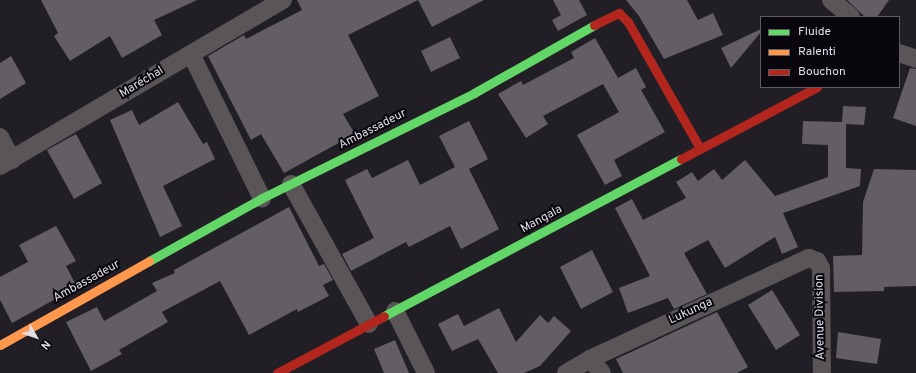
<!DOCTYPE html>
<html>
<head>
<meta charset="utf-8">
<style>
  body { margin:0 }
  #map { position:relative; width:916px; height:373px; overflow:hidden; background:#211e26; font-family:Overpass,sans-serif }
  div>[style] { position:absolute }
  .building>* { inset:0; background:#635e65 }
  .street>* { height:18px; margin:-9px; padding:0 9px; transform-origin:9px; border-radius:9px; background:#5a5657 }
  .fast>* { height:9px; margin:-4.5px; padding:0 4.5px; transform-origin:4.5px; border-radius:4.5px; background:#63d668 }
  .slow>* { height:9px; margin:-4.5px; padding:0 4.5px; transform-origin:4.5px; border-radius:4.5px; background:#ff974d }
  .jam>* { height:9px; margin:-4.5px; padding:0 4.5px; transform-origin:4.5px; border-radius:4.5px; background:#b3261e }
  span { translate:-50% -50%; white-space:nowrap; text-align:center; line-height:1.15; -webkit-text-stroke:4px #09070d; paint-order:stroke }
  .street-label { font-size:12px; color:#e0dde7 }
  .legend { position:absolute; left:760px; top:16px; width:140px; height:72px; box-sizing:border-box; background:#09070d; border:1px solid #5f5d64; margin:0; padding:5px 7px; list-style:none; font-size:12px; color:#e0dde7 }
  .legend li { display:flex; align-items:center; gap:8px; height:20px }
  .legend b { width:20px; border:1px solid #5f5d64 }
  .north { position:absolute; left:16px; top:317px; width:40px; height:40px; -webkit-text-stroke:3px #09070d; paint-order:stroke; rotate:130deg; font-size:11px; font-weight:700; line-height:16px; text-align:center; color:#e0dde7 }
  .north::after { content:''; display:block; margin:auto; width:14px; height:18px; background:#e0dde7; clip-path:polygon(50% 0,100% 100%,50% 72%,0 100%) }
</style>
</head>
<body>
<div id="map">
  <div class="building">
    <i style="clip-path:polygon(41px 0,197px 0,154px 20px,162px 35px,122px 58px,110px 36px,70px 61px,54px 36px,58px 33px)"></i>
    <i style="clip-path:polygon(297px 0,418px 0,348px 35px,379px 96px,343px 114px,355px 134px,284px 173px,261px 134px,251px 140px,208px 56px,244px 35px,246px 39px,302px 10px)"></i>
    <i style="clip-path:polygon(418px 0,484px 0,432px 27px)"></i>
    <i style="clip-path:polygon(553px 0,579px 0,587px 15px,558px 31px,552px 20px,561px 15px)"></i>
    <i style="clip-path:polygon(626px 0,687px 0,698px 20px,713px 13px,723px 35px,664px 59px,639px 16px)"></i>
    <i style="clip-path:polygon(847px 0,889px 0,877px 17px,865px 17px)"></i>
    <i style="clip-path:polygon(761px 29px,761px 32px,731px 68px,721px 48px)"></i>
    <i style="clip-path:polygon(450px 37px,460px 58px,431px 72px,421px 51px)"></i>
    <i style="clip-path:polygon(595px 38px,618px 78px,636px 68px,646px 87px,641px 90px,665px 132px,614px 160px,622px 176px,605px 185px,577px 135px,619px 112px,603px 84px,543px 116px,548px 124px,526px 138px,498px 94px,521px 81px,523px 85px,574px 58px,571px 52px)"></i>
    <i style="clip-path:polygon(11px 56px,26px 83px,0 99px,0 63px)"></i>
    <i style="clip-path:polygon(910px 68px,916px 69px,916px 126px,893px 118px)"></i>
    <i style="clip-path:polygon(178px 102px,203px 144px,207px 142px,215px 159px,163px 186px,182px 226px,160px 237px,110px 120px,132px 110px,139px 125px)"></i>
    <i style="clip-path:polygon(843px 106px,866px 107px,864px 125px,846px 124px,846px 168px,861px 169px,860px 186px,783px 213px,798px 247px,782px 254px,775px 237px,725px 268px,708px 240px,684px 253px,707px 294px,674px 309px,668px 298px,628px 313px,619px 288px,650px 276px,615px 208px,632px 199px,643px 220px,686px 198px,676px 182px,692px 172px,698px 181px,714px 169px,722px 180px,745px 160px,775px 196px,828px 177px,828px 145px,802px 144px,803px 121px,842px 122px)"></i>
    <i style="clip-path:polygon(469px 121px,488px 159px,469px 169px,499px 229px,461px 249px,450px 226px,409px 247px,406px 242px,351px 271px,342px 254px,374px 238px,345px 180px,367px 169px,372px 178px,408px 160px,420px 185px,455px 167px,439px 136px)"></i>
    <i style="clip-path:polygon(76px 134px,102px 183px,74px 199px,47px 150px)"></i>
    <i style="clip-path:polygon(874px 169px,916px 170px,916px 286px,884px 287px,884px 291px,834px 292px,833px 256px,862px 255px,863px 202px)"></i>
    <i style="clip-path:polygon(289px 207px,319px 266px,324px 264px,333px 280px,323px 285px,329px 296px,298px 312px,297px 309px,249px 335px,220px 281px,162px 312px,168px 322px,119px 350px,122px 354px,91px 371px,66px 322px,97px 307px,104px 321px,157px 291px,152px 283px,175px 273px,174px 270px)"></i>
    <i style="clip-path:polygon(56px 226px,76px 261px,66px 266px,77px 287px,12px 323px,0 300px,0 277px,28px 262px,19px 245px)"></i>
    <i style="clip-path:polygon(592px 250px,613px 292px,581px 309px,560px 267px)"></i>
    <i style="clip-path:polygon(772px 290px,800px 335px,776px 350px,748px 305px)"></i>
    <i style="clip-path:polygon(499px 308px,516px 342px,540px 315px,548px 323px,554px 316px,571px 331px,540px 366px,524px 373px,498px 373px,478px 339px,452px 351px,438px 324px,458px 314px,464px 326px)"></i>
    <i style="clip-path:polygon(717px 312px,748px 367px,737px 373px,623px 373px,616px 359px)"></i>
    <i style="clip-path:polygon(838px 332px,881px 339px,877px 364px,836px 358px)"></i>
    <i style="clip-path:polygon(395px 340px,409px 373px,384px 373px,374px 349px)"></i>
  </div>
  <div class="street">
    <i style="left:831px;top:0;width:26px;rotate:40deg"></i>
    <i style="left:899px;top:53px;width:18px;rotate:19deg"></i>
    <i style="left:191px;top:54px;width:161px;rotate:63.8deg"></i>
    <i style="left:0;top:137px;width:26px;rotate:62deg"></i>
    <i style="left:0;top:166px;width:328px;rotate:-30.4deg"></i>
    <i style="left:291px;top:184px;width:160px;rotate:60.9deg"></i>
    <i style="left:395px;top:311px;width:69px;rotate:63.4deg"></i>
    <i style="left:590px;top:359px;width:18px;rotate:49deg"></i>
    <i style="left:566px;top:373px;width:28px;rotate:-30deg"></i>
    <i style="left:590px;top:359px;width:241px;rotate:-24.8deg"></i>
    <i style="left:809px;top:258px;width:9px;rotate:21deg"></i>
    <i style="left:817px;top:261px;width:8px;rotate:60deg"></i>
    <i style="left:821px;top:268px;width:105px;rotate:89.5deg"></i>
  </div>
  <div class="fast">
    <i style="left:149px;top:261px;width:129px;rotate:-29.1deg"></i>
    <i style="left:262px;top:198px;width:237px;rotate:-26.3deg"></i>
    <i style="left:474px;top:93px;width:138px;rotate:-29.5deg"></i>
    <i style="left:384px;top:316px;width:336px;rotate:-27.9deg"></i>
  </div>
  <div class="slow">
    <i style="left:0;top:345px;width:171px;rotate:-29.4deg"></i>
  </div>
  <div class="jam">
    <i style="left:594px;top:25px;width:28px;rotate:-26deg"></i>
    <i style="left:619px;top:13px;width:13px;rotate:45deg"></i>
    <i style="left:628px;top:22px;width:145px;rotate:60.3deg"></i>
    <i style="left:681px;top:159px;width:154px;rotate:-27.9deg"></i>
    <i style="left:277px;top:373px;width:121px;rotate:-28deg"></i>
  </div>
  <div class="street-label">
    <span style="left:142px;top:83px;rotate:-31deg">Maréchal</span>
    <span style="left:373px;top:130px;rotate:-27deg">Ambassadeur</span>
    <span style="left:542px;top:220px;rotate:-29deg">Mangala</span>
    <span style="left:87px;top:282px;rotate:-29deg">Ambassadeur</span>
    <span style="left:691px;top:312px;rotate:-25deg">Lukunga</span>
    <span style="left:821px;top:317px;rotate:-91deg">Avenue Division</span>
  </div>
  <ul class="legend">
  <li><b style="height:5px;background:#63d668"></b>Fluide</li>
  <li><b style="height:5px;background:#ff974d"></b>Ralenti</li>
  <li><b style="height:5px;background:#b3261e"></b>Bouchon</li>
  </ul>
  <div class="north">N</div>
</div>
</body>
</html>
